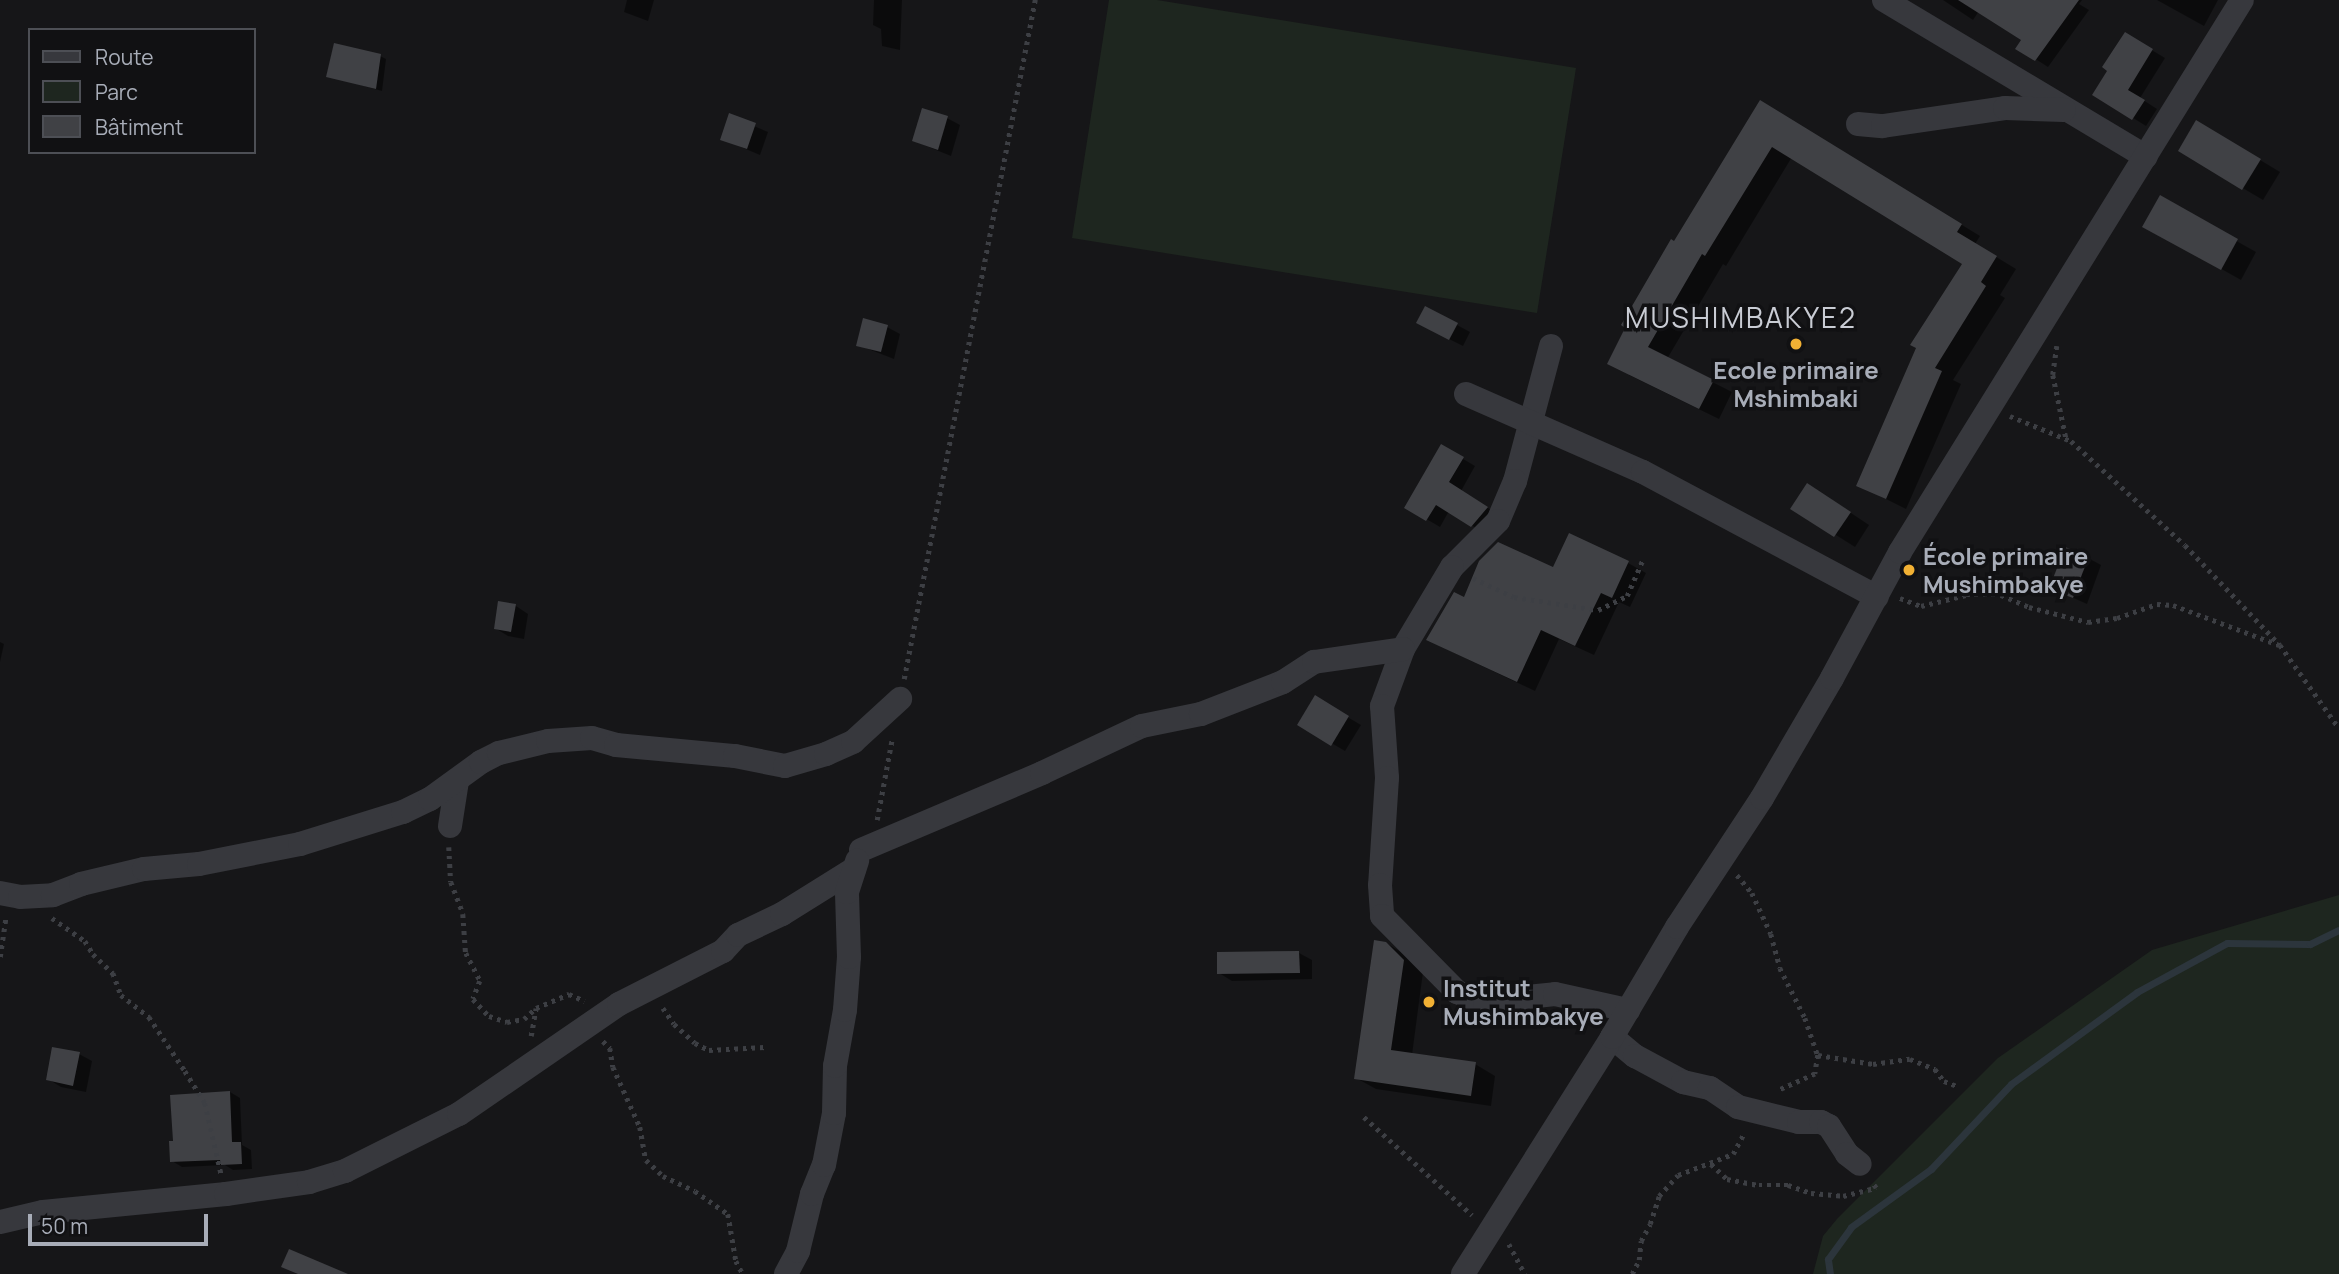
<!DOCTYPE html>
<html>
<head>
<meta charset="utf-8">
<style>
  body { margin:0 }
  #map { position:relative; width:2339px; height:1274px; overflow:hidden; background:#161618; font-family:Manrope,sans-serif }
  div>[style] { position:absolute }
  .green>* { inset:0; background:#1e261f }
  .shadow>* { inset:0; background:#0007 }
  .stream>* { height:7px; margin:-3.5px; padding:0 3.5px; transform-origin:3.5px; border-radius:3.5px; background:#2c353c }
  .building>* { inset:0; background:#404145 }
  .path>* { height:4.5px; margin-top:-2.25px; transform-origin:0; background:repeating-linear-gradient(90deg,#3d3f44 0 3.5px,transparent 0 8.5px) }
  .street>* { height:24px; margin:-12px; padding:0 12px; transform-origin:12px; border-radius:12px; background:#37383d }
  .dots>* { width:19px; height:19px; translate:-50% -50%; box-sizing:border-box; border:4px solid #111113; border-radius:50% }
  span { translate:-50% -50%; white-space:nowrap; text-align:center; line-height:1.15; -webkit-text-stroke:7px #111113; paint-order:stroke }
  .poi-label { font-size:24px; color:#a8adb8; font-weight:700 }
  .left { translate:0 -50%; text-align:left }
  .quarter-label { font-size:28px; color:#c9ccd4; letter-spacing:2px }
  .legend { position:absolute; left:28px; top:28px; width:228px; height:126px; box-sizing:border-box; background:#111113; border:2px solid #4d4f55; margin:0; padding:9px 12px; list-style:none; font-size:21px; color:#a8adb8 }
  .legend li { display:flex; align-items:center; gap:14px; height:35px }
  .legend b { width:35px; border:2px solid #4d4f55 }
  .scale { position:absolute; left:28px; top:1214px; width:180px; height:32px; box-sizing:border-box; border:4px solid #a8adb8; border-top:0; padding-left:9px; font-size:21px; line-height:24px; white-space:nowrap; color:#a8adb8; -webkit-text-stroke:5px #111113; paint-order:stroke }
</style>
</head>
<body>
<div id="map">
  <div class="green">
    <i style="clip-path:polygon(1109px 0,1157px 0,1576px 68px,1537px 313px,1072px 238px)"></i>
    <i style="clip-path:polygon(2339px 895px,2339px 1274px,1813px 1274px,1823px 1236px,1837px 1219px,1998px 1058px,2152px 950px)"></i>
  </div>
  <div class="shadow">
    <i style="clip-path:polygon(627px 0,654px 0,648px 21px,624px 12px)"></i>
    <i style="clip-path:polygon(874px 0,902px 0,900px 50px,882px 46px,881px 29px,873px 25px)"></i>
    <i style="clip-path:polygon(1943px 0,2082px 0,2079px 4px,2089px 10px,2048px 67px,2018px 48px,2023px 40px,1979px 11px,1973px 20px)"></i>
    <i style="clip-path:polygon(2157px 0,2218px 0,2204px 26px)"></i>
    <i style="clip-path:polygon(2125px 34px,2165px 58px,2140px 98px,2157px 109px,2146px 126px,2095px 94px,2110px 70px)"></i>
    <i style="clip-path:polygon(380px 56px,386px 59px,382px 91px,328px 76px)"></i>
    <i style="clip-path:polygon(1780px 114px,1980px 236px,1975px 244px,2016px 269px,2000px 295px,2005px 298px,1953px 380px,1961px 384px,1906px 509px,1858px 485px,1918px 347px,1964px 263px,1792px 157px,1726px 266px,1723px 264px,1667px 359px,1732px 392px,1719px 419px,1629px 375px,1675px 243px)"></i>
    <i style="clip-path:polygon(730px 116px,768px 132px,760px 155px,722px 139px)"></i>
    <i style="clip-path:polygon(947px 118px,960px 125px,951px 156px,914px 141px)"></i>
    <i style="clip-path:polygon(2197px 122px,2280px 172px,2263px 200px,2180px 151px)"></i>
    <i style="clip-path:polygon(2160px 198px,2256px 252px,2241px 280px,2145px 226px)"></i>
    <i style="clip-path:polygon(1457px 325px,1470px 332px,1463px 346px,1431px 330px)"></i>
    <i style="clip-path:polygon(887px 327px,900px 334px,894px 359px,858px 345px)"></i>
    <i style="clip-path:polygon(1441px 446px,1475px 466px,1461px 491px,1499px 515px,1484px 533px,1449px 511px,1440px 527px,1406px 507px)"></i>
    <i style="clip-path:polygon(1827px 497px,1869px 525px,1855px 547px,1793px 508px)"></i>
    <i style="clip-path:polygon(2088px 558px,2101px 565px,2087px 604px,2051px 588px)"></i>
    <i style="clip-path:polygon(1628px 563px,1646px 573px,1630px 607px,1619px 602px,1594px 655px,1559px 639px,1535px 691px,1446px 649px,1464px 599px,1554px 569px)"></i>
    <i style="clip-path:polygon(516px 606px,528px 614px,524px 639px,508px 636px,495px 628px)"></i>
    <i style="clip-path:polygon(0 642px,4px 644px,0 662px)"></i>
    <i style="clip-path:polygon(1315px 698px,1361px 725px,1345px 751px,1299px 724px)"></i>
    <i style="clip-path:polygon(1386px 943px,1406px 955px,1423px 972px,1412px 1055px,1475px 1064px,1495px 1076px,1491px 1106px,1376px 1089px,1356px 1078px)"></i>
    <i style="clip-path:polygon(1299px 953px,1312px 960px,1312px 979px,1232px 981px,1219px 973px)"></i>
    <i style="clip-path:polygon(79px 1054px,92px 1061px,86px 1092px,61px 1087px,48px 1079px)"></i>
    <i style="clip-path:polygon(230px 1092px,240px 1098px,242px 1145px,251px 1150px,252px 1169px,233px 1170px,225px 1165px,182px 1167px,172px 1161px,174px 1142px)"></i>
  </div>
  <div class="stream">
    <i style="left:1830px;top:1274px;width:15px;rotate:-98deg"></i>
    <i style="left:1828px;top:1259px;width:39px;rotate:-54deg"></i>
    <i style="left:1851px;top:1227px;width:99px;rotate:-35.9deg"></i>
    <i style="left:1931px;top:1169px;width:117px;rotate:-46.7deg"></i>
    <i style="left:2011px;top:1084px;width:156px;rotate:-36.1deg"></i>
    <i style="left:2137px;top:992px;width:102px;rotate:-28.6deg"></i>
    <i style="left:2227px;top:943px;width:83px;rotate:0.7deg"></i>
    <i style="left:2310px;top:944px;width:32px;rotate:-26deg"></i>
  </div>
  <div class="building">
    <i style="clip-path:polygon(1958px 0,2079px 0,2035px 61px,2015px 49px,2021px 40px)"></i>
    <i style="clip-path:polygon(2125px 32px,2153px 49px,2128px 90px,2145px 100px,2132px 120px,2092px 95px,2107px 71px,2102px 67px)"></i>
    <i style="clip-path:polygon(334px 43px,381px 54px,376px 89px,326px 77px)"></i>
    <i style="clip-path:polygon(1760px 100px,1962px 224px,1957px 232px,1997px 256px,1981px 282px,1986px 286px,1935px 368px,1942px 371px,1886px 499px,1856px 486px,1916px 348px,1910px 345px,1962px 264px,1772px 147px,1705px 256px,1702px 254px,1648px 347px,1714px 380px,1699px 409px,1607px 364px,1625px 328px,1621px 325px,1671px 239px,1674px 241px)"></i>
    <i style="clip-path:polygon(922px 108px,948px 116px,938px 150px,912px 141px)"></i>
    <i style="clip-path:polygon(729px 113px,756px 123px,747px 149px,720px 140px)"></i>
    <i style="clip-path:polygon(2196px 120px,2261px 159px,2242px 190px,2178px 151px)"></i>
    <i style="clip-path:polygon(2160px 195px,2238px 239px,2221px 270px,2142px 227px)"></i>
    <i style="clip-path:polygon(1425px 306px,1458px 323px,1449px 340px,1416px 323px)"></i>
    <i style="clip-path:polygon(863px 318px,888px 325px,881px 352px,856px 346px)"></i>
    <i style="clip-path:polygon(1441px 444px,1464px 457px,1449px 482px,1488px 507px,1471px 527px,1436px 505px,1426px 521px,1404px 508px)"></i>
    <i style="clip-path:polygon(1807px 483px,1851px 512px,1834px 537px,1790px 509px)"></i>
    <i style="clip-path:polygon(1569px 533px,1629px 561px,1612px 598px,1601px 593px,1575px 646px,1541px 630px,1517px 682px,1426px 640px,1454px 592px,1464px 597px,1479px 561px,1498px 542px,1553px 567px)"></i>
    <i style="clip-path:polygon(2065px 547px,2089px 556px,2073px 598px,2049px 589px)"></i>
    <i style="clip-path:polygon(498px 601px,516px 604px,511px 632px,494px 629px)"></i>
    <i style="clip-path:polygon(1315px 695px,1349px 716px,1331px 746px,1297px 725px)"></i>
    <i style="clip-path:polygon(1374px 940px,1386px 942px,1404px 960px,1391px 1050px,1476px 1062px,1471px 1096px,1354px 1079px)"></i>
    <i style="clip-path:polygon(1299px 951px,1300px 973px,1217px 974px,1217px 952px)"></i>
    <i style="clip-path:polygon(52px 1047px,80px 1052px,73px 1086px,46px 1080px)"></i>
    <i style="clip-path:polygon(230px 1091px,232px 1142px,241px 1142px,242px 1164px,221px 1165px,220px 1160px,170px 1162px,169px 1141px,173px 1141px,170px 1095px)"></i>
    <i style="clip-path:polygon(289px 1249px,348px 1274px,298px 1274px,281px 1267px)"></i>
  </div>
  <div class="path">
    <i style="left:2057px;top:346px;width:29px;rotate:98deg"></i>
    <i style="left:2053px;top:375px;width:64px;rotate:78.3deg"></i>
    <i style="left:2010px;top:416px;width:66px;rotate:22.3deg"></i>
    <i style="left:2071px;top:441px;width:154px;rotate:42.4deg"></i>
    <i style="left:2185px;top:545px;width:138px;rotate:46.5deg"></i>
    <i style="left:2280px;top:645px;width:102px;rotate:54.6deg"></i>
    <i style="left:1473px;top:578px;width:45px;rotate:24.9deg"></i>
    <i style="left:1514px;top:597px;width:85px;rotate:8.8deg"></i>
    <i style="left:1598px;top:610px;width:32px;rotate:-26deg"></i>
    <i style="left:1627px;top:596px;width:40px;rotate:-66.6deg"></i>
    <i style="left:1900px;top:598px;width:22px;rotate:21deg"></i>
    <i style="left:1921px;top:606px;width:46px;rotate:-13.7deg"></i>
    <i style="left:1966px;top:595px;width:35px"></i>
    <i style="left:2001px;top:595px;width:30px;rotate:23deg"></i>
    <i style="left:2029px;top:607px;width:61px;rotate:14.3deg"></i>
    <i style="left:2088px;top:622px;width:29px;rotate:-8deg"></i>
    <i style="left:2117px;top:618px;width:42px;rotate:-19.3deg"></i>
    <i style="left:2157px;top:604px;width:16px;rotate:4deg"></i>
    <i style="left:2173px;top:605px;width:113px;rotate:20.7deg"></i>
    <i style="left:904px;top:679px;width:692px;rotate:-79.08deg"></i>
    <i style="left:877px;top:820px;width:82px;rotate:-79.5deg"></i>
    <i style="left:449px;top:847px;width:35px;rotate:87deg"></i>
    <i style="left:451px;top:882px;width:34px;rotate:69deg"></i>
    <i style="left:463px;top:914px;width:39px;rotate:86deg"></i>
    <i style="left:466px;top:953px;width:31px;rotate:63deg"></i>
    <i style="left:480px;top:981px;width:19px;rotate:111deg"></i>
    <i style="left:473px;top:999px;width:23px;rotate:47deg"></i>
    <i style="left:489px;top:1016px;width:19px;rotate:18deg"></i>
    <i style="left:507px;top:1022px;width:17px;rotate:-10deg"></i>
    <i style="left:524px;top:1019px;width:16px;rotate:-43deg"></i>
    <i style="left:536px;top:1008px;width:36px;rotate:-23deg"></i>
    <i style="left:569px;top:994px;width:17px;rotate:24deg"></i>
    <i style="left:1737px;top:875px;width:23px;rotate:50deg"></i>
    <i style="left:1752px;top:893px;width:45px;rotate:65.1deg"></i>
    <i style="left:1771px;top:934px;width:35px;rotate:75deg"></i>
    <i style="left:1780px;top:968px;width:56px;rotate:63.4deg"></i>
    <i style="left:1805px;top:1018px;width:39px;rotate:71deg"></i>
    <i style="left:1818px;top:1055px;width:19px;rotate:99deg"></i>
    <i style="left:1815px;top:1074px;width:42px;rotate:155.9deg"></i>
    <i style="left:52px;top:918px;width:40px;rotate:34.9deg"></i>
    <i style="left:85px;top:941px;width:15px;rotate:58deg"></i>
    <i style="left:93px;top:954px;width:28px;rotate:44deg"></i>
    <i style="left:113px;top:973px;width:23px;rotate:70deg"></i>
    <i style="left:121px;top:995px;width:36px;rotate:38deg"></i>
    <i style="left:149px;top:1017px;width:65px;rotate:56.3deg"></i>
    <i style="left:185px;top:1071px;width:38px;rotate:58deg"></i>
    <i style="left:205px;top:1103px;width:72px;rotate:77.1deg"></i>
    <i style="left:0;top:957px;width:41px;rotate:-81.7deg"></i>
    <i style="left:663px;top:1008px;width:19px;rotate:55deg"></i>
    <i style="left:674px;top:1024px;width:28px;rotate:42deg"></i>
    <i style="left:695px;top:1043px;width:16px;rotate:27deg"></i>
    <i style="left:709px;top:1050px;width:58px;rotate:-3deg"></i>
    <i style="left:531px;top:1036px;width:28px;rotate:-80deg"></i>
    <i style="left:603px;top:1041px;width:10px;rotate:45deg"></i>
    <i style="left:610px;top:1048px;width:19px;rotate:81deg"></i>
    <i style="left:613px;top:1067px;width:66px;rotate:65.8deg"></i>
    <i style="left:640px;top:1127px;width:34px;rotate:80deg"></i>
    <i style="left:646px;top:1160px;width:23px;rotate:43deg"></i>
    <i style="left:663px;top:1176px;width:35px;rotate:25deg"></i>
    <i style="left:695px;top:1191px;width:40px;rotate:34.9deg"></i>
    <i style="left:728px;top:1214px;width:48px;rotate:80.3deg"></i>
    <i style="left:736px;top:1261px;width:15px;rotate:62deg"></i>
    <i style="left:1818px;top:1055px;width:56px;rotate:9.3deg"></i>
    <i style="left:1873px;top:1064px;width:37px;rotate:-8deg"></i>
    <i style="left:1910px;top:1059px;width:27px;rotate:22deg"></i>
    <i style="left:1935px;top:1069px;width:15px;rotate:53deg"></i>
    <i style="left:1944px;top:1081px;width:14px;rotate:21deg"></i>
    <i style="left:1364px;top:1117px;width:146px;rotate:42.2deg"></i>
    <i style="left:1711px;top:1164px;width:22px;rotate:43deg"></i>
    <i style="left:1727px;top:1179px;width:33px;rotate:11deg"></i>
    <i style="left:1759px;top:1185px;width:29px"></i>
    <i style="left:1788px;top:1185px;width:24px;rotate:19deg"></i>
    <i style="left:1811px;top:1193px;width:32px;rotate:5deg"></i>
    <i style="left:1843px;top:1196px;width:34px;rotate:-14deg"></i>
    <i style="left:1876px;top:1188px;width:7px;rotate:-124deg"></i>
    <i style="left:1509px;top:1244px;width:34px;rotate:62deg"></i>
    <i style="left:1632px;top:1274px;width:16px;rotate:-63deg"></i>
    <i style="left:1639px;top:1260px;width:19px;rotate:-84deg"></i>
    <i style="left:1641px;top:1241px;width:19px;rotate:-62deg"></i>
    <i style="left:1650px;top:1224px;width:29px;rotate:-72deg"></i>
    <i style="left:1659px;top:1196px;width:28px;rotate:-48deg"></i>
    <i style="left:1678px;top:1175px;width:59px;rotate:-20.9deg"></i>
    <i style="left:1733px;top:1154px;width:24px;rotate:-62deg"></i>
  </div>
  <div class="street">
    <i style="left:1884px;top:0;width:305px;rotate:30.9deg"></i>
    <i style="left:1858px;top:124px;width:25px;rotate:5deg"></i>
    <i style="left:1883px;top:126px;width:123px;rotate:-8.4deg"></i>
    <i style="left:2005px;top:108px;width:59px;rotate:1.9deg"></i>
    <i style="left:1551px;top:346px;width:140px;rotate:104.9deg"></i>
    <i style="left:1515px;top:481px;width:43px;rotate:113deg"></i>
    <i style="left:1498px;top:521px;width:65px;rotate:135deg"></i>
    <i style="left:1452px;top:567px;width:96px;rotate:120.9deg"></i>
    <i style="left:1403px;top:649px;width:61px;rotate:110.2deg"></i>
    <i style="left:1382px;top:706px;width:72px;rotate:86deg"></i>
    <i style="left:1387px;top:778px;width:107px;rotate:93.7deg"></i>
    <i style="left:1380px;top:885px;width:31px;rotate:86deg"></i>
    <i style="left:1382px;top:916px;width:107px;rotate:45.4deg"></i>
    <i style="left:1457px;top:992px;width:30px;rotate:23deg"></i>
    <i style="left:1485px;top:1004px;width:17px;rotate:3deg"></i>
    <i style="left:1502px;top:1005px;width:26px;rotate:-18deg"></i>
    <i style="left:1527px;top:997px;width:28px;rotate:-6deg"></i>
    <i style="left:1555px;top:994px;width:75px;rotate:12.4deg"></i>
    <i style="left:1466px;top:394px;width:193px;rotate:23.8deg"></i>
    <i style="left:1643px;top:472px;width:265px;rotate:28.1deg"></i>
    <i style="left:450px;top:826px;width:46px;rotate:-81.2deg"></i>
    <i style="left:861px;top:850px;width:197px;rotate:-23deg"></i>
    <i style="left:1042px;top:773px;width:110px;rotate:-25.2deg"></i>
    <i style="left:1142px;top:726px;width:60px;rotate:-11.5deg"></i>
    <i style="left:1201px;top:714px;width:88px;rotate:-21.3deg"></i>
    <i style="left:1283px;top:682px;width:37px;rotate:-33deg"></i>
    <i style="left:1314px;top:662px;width:90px;rotate:-8.3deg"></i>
    <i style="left:0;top:893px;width:20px;rotate:11deg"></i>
    <i style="left:20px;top:897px;width:33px;rotate:-3deg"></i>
    <i style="left:53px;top:895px;width:30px;rotate:-21deg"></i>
    <i style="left:81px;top:884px;width:65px;rotate:-13.4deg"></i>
    <i style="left:144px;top:869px;width:55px;rotate:-5.2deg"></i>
    <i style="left:199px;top:864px;width:103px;rotate:-11.2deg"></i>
    <i style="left:300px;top:844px;width:108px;rotate:-17.3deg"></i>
    <i style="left:403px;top:812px;width:30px;rotate:-26deg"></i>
    <i style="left:430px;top:799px;width:63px;rotate:-36deg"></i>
    <i style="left:481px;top:762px;width:20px;rotate:-27deg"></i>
    <i style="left:499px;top:753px;width:50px;rotate:-13.8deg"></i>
    <i style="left:548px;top:741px;width:44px;rotate:-3.9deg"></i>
    <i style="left:592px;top:738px;width:25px;rotate:16deg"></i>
    <i style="left:616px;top:745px;width:120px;rotate:5.3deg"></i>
    <i style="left:735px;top:756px;width:51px;rotate:11.3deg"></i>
    <i style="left:785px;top:766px;width:43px;rotate:-16.3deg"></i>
    <i style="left:826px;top:754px;width:30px;rotate:-24deg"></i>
    <i style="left:853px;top:742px;width:64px;rotate:-42.5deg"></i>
    <i style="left:1612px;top:1037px;width:30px;rotate:40deg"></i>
    <i style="left:1635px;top:1056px;width:55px;rotate:28.4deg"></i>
    <i style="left:1683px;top:1082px;width:28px;rotate:13deg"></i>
    <i style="left:1710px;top:1088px;width:34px;rotate:34deg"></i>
    <i style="left:1738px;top:1107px;width:63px;rotate:13.8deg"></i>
    <i style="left:1799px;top:1122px;width:22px"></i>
    <i style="left:1821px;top:1122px;width:9px;rotate:27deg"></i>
    <i style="left:1829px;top:1126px;width:33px;rotate:57deg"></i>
    <i style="left:1847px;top:1154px;width:16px;rotate:38deg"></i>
    <i style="left:0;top:1222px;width:44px;rotate:-13.1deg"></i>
    <i style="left:43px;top:1212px;width:184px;rotate:-5.6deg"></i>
    <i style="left:226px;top:1194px;width:84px;rotate:-8.2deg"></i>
    <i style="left:309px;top:1182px;width:38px;rotate:-17deg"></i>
    <i style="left:345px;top:1171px;width:127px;rotate:-26.6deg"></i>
    <i style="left:459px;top:1114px;width:194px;rotate:-34.5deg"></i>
    <i style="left:619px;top:1004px;width:117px;rotate:-27deg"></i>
    <i style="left:723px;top:951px;width:22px;rotate:-47deg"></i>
    <i style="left:738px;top:935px;width:49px;rotate:-25.5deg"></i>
    <i style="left:782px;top:914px;width:85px;rotate:-32deg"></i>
    <i style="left:786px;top:1274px;width:26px;rotate:-62deg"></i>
    <i style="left:798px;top:1251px;width:59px;rotate:-76.2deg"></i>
    <i style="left:812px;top:1194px;width:31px;rotate:-68deg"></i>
    <i style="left:824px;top:1165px;width:53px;rotate:-79.1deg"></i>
    <i style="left:834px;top:1113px;width:47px;rotate:-88.8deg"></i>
    <i style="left:835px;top:1066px;width:57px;rotate:-79.9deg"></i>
    <i style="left:845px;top:1010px;width:53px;rotate:-85.7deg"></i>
    <i style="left:849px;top:957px;width:65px;rotate:-91.8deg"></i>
    <i style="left:847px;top:892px;width:33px;rotate:-72deg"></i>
    <i style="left:1463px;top:1274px;width:280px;rotate:-57.8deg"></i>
    <i style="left:1612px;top:1037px;width:128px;rotate:-59.4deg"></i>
    <i style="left:1677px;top:927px;width:154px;rotate:-56.6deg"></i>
    <i style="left:1762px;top:798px;width:139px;rotate:-59.7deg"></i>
    <i style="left:1832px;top:678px;width:143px;rotate:-61.6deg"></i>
    <i style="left:1900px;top:552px;width:649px;rotate:-58.22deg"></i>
  </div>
  <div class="dots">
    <i style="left:1796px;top:344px;background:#f2b134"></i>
    <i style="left:1909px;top:570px;background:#f2b134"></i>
    <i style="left:1429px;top:1002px;background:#f2b134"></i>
  </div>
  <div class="poi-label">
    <span style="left:1796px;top:384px">Ecole primaire<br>Mshimbaki</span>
    <span class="left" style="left:1923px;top:570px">École primaire<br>Mushimbakye</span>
    <span class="left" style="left:1443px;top:1002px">Institut<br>Mushimbakye</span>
  </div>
  <div class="quarter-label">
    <span style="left:1741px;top:317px">MUSHIMBAKYE2</span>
  </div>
  <ul class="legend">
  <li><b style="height:9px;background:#37383d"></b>Route</li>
  <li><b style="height:19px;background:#1e261f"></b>Parc</li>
  <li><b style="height:19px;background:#404145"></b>Bâtiment</li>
  </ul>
  <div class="scale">50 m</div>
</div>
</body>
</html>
